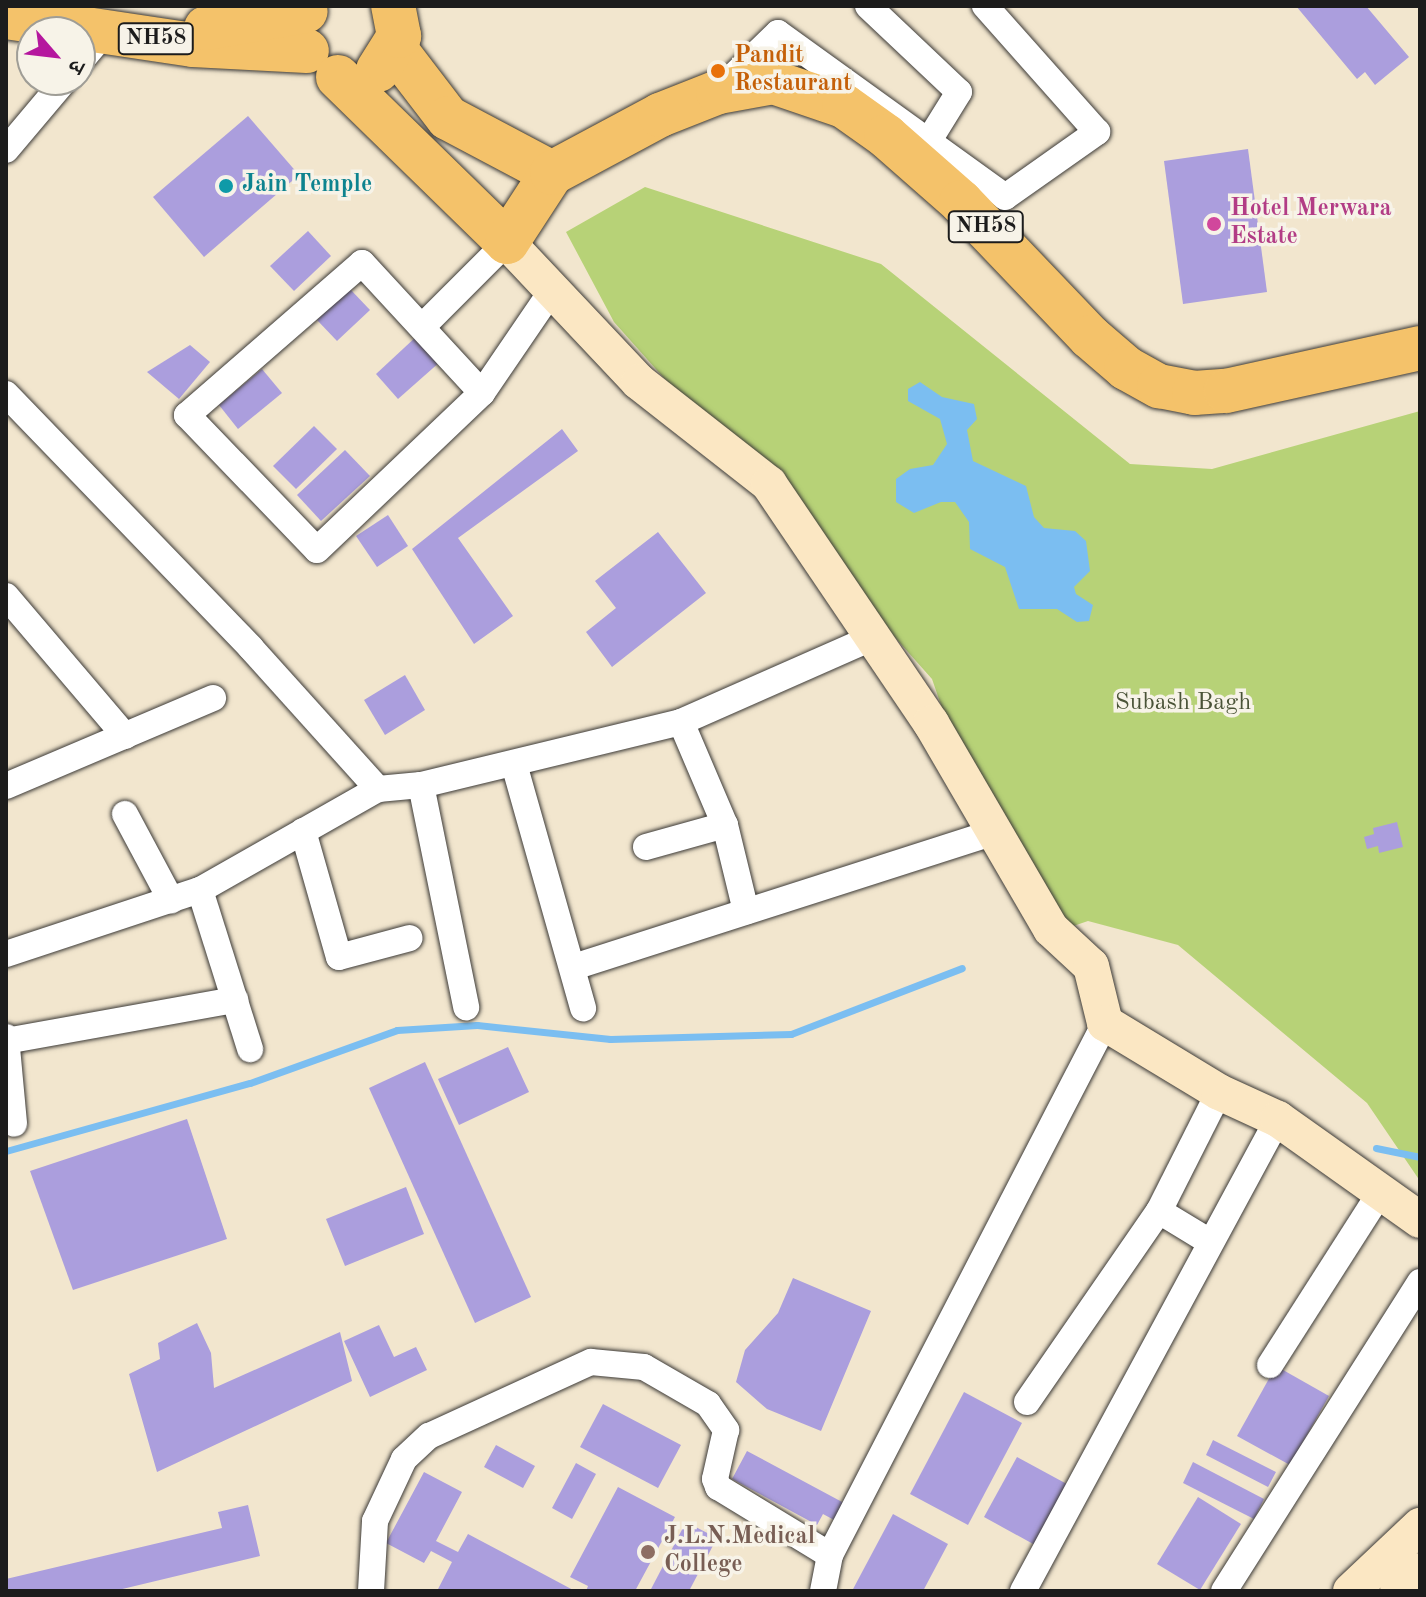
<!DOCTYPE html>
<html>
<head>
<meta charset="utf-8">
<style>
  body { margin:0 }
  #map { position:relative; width:1426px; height:1597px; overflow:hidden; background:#f2e6ce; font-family:"Old Standard TT","Noto Serif Devanagari",serif }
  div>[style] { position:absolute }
  .green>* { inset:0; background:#b7d277 }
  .water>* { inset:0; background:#7bbef1 }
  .stream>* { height:7px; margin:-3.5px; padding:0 3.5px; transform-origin:3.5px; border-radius:3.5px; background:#7bbef1 }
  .building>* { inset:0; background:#ab9edd }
  .roads { filter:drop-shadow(0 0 2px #3c3a37) drop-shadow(0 0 2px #3c3a37) }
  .street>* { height:26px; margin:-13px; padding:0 13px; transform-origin:13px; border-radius:13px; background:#fff }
  .secondary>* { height:36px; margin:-18px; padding:0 18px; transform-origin:18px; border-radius:18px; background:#fbe7c3 }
  .highway>* { height:44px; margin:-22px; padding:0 22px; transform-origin:22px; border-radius:22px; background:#f4c26a }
  .dots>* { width:22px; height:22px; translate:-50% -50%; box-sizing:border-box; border:4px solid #f7f3e8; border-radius:50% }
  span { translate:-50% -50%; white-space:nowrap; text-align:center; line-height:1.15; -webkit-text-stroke:7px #f7f3e8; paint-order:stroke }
  .shield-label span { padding:2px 6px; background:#f7f3e8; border:2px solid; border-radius:6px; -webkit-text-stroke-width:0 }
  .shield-label { font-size:22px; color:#1c1c1c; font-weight:700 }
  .food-label { font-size:24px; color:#c56008; font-weight:700 }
  .left { translate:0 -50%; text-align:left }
  .culture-label { font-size:24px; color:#0d838f; font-weight:700 }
  .hotel-label { font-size:24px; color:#b23c85; font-weight:700 }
  .park-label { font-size:24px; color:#4a5337 }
  .education-label { font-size:24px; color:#785e54; font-weight:700 }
  .frame { position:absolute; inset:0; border:8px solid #1c1c1c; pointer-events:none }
  .north { position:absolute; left:16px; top:16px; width:80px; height:80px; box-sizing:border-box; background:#f7f3e8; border:2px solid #9f9d96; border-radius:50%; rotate:118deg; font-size:22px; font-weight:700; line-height:32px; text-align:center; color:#1c1c1c }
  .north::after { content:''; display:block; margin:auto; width:28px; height:36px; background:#b5179e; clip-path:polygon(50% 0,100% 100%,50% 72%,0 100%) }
</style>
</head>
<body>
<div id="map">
  <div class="green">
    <i style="clip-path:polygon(645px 187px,881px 264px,1130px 464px,1212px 469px,1420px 411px,1420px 1181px,1367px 1103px,1178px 945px,1088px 921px,1044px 936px,949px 783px,941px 705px,932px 679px,614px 322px,566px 232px)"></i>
  </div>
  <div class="water">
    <i style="clip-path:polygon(920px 382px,942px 397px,974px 404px,977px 419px,967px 430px,973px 461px,1026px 486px,1034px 517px,1044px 528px,1075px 531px,1086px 541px,1090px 571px,1074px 587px,1076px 594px,1093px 605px,1089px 621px,1077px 622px,1057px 609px,1019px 609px,1005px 567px,970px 549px,969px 522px,955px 502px,941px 502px,914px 513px,896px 502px,896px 479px,910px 469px,933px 465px,947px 444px,940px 419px,908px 401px,908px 389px)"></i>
  </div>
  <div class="stream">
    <i style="left:1376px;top:1148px;width:45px;rotate:11.6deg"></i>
    <i style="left:6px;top:1151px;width:253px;rotate:-15.6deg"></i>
    <i style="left:250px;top:1083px;width:156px;rotate:-19.8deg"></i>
    <i style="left:397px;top:1030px;width:80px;rotate:-3.6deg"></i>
    <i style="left:477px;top:1025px;width:134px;rotate:6deg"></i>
    <i style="left:610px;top:1039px;width:181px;rotate:-1.6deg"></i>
    <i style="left:791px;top:1034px;width:183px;rotate:-21.1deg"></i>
  </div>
  <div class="building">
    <i style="clip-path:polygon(1296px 6px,1366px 6px,1409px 57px,1375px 85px,1365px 72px,1357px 79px)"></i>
    <i style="clip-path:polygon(248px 116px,299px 175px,204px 257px,153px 197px)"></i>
    <i style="clip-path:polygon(1248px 149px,1267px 292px,1183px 304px,1164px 161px)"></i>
    <i style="clip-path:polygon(308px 231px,331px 256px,294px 291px,270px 266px)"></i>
    <i style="clip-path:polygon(350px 289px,370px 310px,337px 341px,317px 320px)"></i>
    <i style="clip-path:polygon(418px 335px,441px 361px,398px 399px,376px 374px)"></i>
    <i style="clip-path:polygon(190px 345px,210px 362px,179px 399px,147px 372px)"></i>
    <i style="clip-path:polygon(262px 369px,282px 393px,238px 429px,219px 405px)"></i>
    <i style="clip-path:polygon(314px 426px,337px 449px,296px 489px,273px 466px)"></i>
    <i style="clip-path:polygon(562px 429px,578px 451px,458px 538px,513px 616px,474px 644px,412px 549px)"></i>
    <i style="clip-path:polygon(345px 450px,370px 476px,321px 521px,297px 495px)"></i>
    <i style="clip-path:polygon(388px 515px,408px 546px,377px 567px,356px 536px)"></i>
    <i style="clip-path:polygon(658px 532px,706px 593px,612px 667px,586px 632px,616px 608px,595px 581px)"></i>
    <i style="clip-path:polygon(405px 675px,425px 710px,385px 735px,364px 700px)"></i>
    <i style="clip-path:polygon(1397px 822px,1403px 847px,1379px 853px,1378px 846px,1367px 849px,1364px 837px,1374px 834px,1373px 828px)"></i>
    <i style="clip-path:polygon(508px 1047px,529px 1092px,459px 1125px,438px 1079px)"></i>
    <i style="clip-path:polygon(425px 1062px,531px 1297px,475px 1323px,369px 1088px)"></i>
    <i style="clip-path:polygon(187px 1119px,227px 1239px,73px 1290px,30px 1171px)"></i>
    <i style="clip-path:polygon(406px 1187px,424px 1234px,345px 1266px,326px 1219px)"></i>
    <i style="clip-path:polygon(793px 1278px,871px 1311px,821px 1431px,767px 1409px,736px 1382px,745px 1350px,778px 1313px)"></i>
    <i style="clip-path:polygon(197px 1323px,211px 1353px,214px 1388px,340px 1332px,352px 1381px,157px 1472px,129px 1374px,160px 1359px,158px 1343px)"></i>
    <i style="clip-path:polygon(379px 1325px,394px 1357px,416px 1347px,427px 1370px,370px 1397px,344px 1341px)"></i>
    <i style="clip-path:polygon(1276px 1366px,1329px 1396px,1290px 1465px,1237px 1436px)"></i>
    <i style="clip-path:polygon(964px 1392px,1022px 1423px,968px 1525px,910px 1494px)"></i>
    <i style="clip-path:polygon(603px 1404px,681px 1445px,658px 1488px,580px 1447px)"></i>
    <i style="clip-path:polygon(1213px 1440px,1276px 1472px,1268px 1487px,1206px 1455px)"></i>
    <i style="clip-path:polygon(496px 1445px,535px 1466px,523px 1488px,484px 1467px)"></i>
    <i style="clip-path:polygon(747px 1451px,844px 1503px,834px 1520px,823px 1514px,817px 1525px,732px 1479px)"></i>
    <i style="clip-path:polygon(1017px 1457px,1076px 1489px,1044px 1550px,984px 1517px)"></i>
    <i style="clip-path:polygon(1193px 1462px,1264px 1499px,1254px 1519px,1183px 1483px)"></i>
    <i style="clip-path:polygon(576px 1463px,596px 1474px,572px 1519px,552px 1508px)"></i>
    <i style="clip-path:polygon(424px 1472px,462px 1492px,436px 1541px,458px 1552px,468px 1534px,575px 1591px,437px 1591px,452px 1562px,431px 1551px,424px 1563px,386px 1543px)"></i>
    <i style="clip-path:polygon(618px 1487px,675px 1517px,635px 1591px,586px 1591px,588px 1586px,570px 1577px)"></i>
    <i style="clip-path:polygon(1198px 1497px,1241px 1524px,1200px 1590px,1157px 1564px)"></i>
    <i style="clip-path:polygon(248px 1505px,260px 1556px,114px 1591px,6px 1591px,6px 1579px,222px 1528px,218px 1512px)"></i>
    <i style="clip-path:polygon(893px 1514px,948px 1544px,923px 1591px,852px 1591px)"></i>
    <i style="clip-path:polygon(686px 1522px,717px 1538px,689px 1591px,650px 1591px)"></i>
  </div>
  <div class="roads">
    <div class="street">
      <i style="left:868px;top:6px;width:125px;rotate:43.4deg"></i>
      <i style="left:959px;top:92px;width:59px;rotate:121.8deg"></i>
      <i style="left:80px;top:62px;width:39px;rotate:-50deg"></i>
      <i style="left:721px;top:88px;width:79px;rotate:-44deg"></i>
      <i style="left:778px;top:33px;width:280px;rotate:35.8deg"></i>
      <i style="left:1005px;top:197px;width:113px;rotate:-35.2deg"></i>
      <i style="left:1097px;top:132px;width:169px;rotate:-131.6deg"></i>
      <i style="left:6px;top:150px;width:92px;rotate:-49.9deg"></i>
      <i style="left:422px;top:327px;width:120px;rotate:-45deg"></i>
      <i style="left:482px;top:393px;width:177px;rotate:-132.7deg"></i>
      <i style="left:362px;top:263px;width:232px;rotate:139deg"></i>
      <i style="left:187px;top:415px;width:187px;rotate:46.1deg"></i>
      <i style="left:317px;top:550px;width:228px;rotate:-43.6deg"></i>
      <i style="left:482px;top:393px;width:122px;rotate:-55.7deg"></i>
      <i style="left:6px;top:394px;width:353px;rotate:46deg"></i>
      <i style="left:251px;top:648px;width:190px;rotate:48deg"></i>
      <i style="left:6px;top:596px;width:184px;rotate:49.6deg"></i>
      <i style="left:681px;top:722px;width:112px;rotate:66.9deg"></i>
      <i style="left:725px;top:825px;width:89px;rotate:76.3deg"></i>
      <i style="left:514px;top:764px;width:254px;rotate:74.2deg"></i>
      <i style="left:421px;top:785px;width:227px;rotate:78.5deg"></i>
      <i style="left:6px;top:786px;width:225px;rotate:-23deg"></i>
      <i style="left:125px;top:814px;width:98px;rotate:61.9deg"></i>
      <i style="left:303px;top:831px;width:131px;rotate:74.1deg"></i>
      <i style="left:339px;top:957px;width:73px;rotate:-15deg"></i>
      <i style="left:646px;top:847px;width:82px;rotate:-15.6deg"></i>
      <i style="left:200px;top:890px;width:167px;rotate:72.5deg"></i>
      <i style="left:6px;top:954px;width:204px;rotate:-18.3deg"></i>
      <i style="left:200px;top:890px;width:205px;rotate:-29.6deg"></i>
      <i style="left:378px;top:789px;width:43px;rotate:-5.3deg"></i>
      <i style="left:421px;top:785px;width:268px;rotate:-13.6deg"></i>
      <i style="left:681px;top:722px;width:211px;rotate:-23.8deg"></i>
      <i style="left:574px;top:967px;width:444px;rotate:-17.8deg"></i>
      <i style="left:6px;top:1037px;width:87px;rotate:84.7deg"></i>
      <i style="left:6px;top:1041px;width:233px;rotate:-10.2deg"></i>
      <i style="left:1159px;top:1211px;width:60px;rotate:31.3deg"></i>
      <i style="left:1270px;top:1365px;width:208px;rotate:-57.4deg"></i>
      <i style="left:1027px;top:1402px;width:232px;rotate:-55.4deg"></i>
      <i style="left:1159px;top:1211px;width:133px;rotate:-63.2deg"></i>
      <i style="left:371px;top:1591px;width:70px;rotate:-86.7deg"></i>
      <i style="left:375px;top:1521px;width:68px;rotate:-64.9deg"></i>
      <i style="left:404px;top:1459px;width:34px;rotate:-43deg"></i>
      <i style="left:429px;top:1436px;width:178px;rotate:-24.6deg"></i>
      <i style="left:591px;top:1362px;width:53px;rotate:5.4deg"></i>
      <i style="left:644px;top:1367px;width:74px;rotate:30deg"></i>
      <i style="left:708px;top:1404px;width:32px;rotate:55deg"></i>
      <i style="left:726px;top:1430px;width:50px;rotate:102.7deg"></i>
      <i style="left:715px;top:1479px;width:9px;rotate:69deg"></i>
      <i style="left:718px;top:1487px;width:131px;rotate:31.3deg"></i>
      <i style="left:823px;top:1591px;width:37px;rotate:-79deg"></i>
      <i style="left:830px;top:1555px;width:599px;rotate:-62.66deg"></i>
      <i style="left:1023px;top:1591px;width:536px;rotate:-61.62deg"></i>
      <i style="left:1224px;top:1591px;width:366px;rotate:-57.6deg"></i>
    </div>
    <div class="secondary">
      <i style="left:507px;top:242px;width:192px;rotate:46.7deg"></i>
      <i style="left:639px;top:382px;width:165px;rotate:38.1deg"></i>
      <i style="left:769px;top:484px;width:289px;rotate:55.9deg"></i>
      <i style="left:931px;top:723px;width:238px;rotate:59.8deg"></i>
      <i style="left:1051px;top:929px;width:54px;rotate:42.8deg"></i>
      <i style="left:1091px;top:966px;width:59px;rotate:76.2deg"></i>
      <i style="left:1105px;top:1023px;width:133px;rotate:31.2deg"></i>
      <i style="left:1219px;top:1092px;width:65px;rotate:24.6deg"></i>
      <i style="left:1278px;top:1119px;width:174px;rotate:35.4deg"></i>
      <i style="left:1351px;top:1591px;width:95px;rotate:-43.3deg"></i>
      <i style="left:1398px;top:1591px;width:30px;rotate:-42deg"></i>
    </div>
    <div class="highway">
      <i style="left:6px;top:17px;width:189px;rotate:8.5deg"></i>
      <i style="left:193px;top:45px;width:114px;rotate:3deg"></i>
      <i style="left:206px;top:28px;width:101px;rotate:-9.6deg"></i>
      <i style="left:395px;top:49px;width:87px;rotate:52.5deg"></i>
      <i style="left:448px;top:118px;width:118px;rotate:27.9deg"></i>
      <i style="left:378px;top:70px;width:40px;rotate:-58deg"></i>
      <i style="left:399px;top:36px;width:31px;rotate:-101deg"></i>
      <i style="left:338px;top:77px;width:236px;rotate:44.3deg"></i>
      <i style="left:507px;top:242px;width:82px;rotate:-56.9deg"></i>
      <i style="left:552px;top:173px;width:123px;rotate:-28.2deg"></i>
      <i style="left:660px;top:115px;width:62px;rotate:-21.6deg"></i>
      <i style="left:718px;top:92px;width:56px;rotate:-10.3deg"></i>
      <i style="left:773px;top:82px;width:75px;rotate:18.7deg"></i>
      <i style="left:844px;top:106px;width:52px;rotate:35.5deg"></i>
      <i style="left:886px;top:136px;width:100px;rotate:41.3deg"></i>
      <i style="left:961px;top:202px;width:187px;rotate:46.3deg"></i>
      <i style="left:1090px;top:337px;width:48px;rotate:40.7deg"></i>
      <i style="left:1126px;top:368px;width:38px;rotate:29deg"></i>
      <i style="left:1159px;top:386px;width:36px;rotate:11deg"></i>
      <i style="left:1194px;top:393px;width:32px;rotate:-4deg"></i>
      <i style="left:1226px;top:391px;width:199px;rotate:-12.5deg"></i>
    </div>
  </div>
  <div class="dots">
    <i style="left:718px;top:71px;background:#e8710a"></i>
    <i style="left:226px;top:186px;background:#0f9aa8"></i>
    <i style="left:1214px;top:224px;background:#d1479c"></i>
    <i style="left:648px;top:1552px;background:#8d6e63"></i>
  </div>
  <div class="shield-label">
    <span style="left:156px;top:39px">NH58</span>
    <span style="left:986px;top:227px">NH58</span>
  </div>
  <div class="food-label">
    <span class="left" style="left:734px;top:71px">Pandit<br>Restaurant</span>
  </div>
  <div class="culture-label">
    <span class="left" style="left:242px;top:186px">Jain Temple</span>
  </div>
  <div class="hotel-label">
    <span class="left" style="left:1230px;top:224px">Hotel Merwara<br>Estate</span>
  </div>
  <div class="park-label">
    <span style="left:1183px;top:704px">Subash Bagh</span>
  </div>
  <div class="education-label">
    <span class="left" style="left:664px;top:1552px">J.L.N.Medical<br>College</span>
  </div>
  <div class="frame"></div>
  <div class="north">उ</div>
</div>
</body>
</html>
